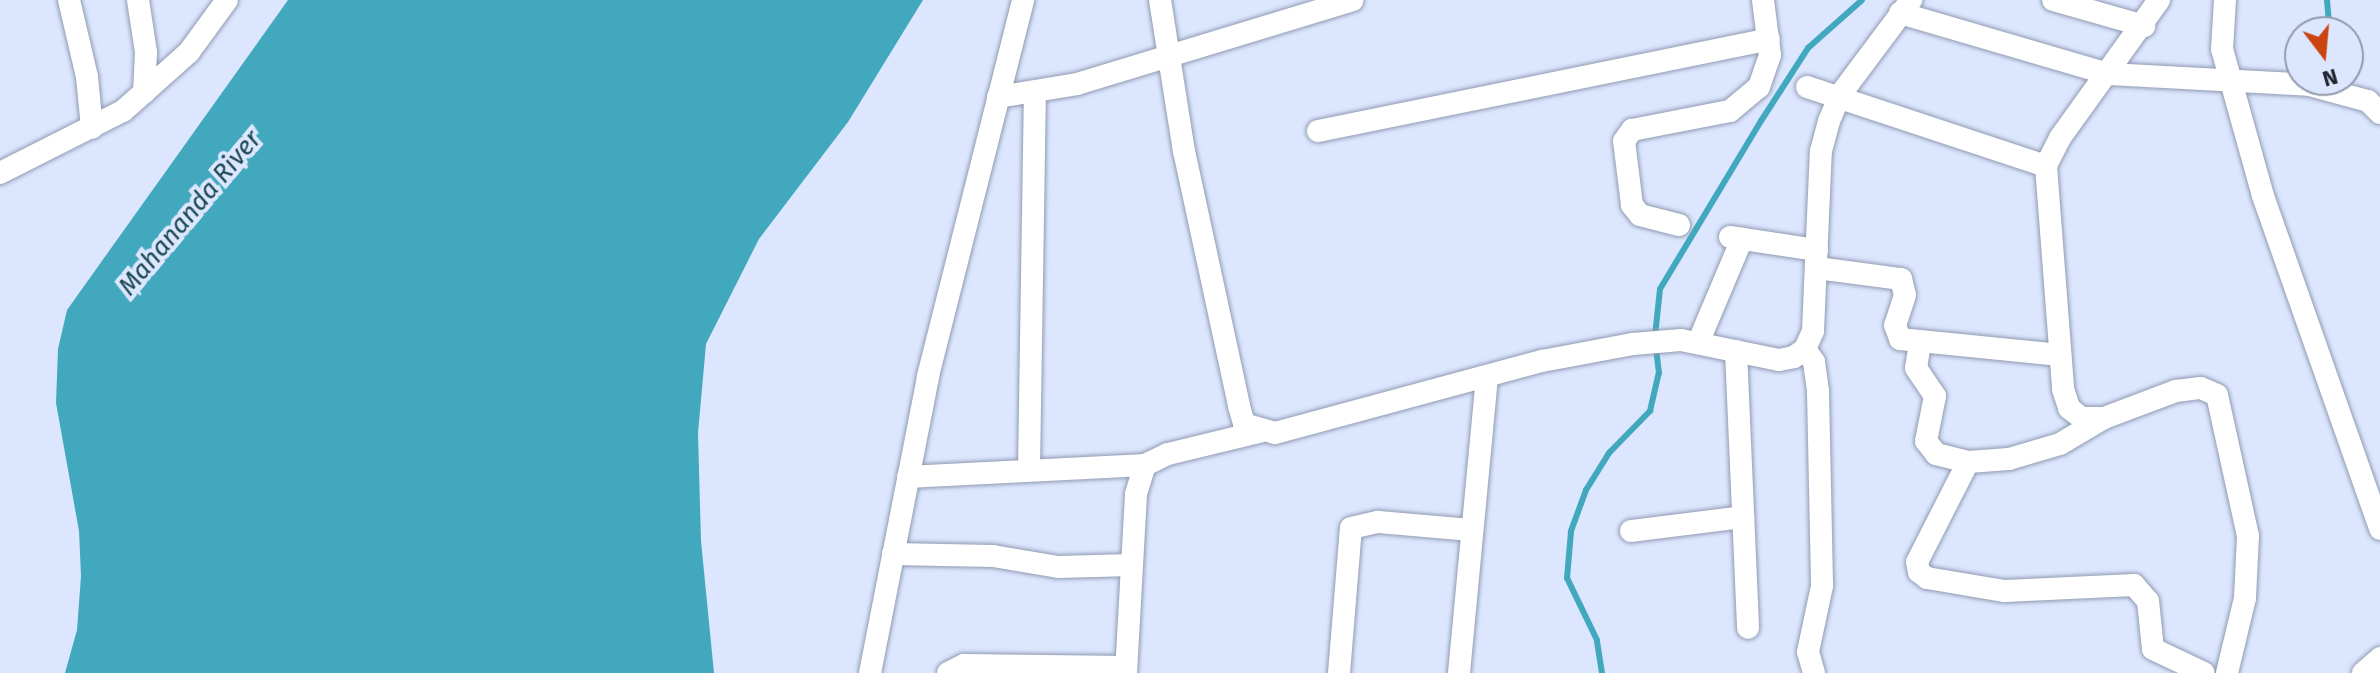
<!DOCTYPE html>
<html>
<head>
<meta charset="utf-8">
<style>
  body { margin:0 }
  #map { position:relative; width:2380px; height:673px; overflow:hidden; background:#dce7ff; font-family:"Fira Sans",sans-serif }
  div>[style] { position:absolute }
  .water>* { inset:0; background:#41a8bd }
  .stream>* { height:6px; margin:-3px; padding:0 3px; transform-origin:3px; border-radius:3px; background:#41a8bd }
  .roads { filter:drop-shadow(0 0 2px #909ab1) drop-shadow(0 0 2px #909ab1) }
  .minor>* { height:22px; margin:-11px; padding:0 11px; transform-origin:11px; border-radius:11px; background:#fff }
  span { translate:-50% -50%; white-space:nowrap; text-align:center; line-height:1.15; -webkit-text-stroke:8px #dce7ff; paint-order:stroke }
  .water-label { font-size:26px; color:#1b4852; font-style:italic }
  .north { position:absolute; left:2284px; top:16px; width:80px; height:80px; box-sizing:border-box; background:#dce7ff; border:2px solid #929aac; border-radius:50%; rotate:164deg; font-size:22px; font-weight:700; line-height:32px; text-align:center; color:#22262f }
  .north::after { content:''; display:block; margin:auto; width:28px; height:36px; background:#cb4411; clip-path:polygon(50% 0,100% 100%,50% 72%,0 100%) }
</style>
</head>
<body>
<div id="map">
  <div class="water">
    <i style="clip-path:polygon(288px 0,923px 0,848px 122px,759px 239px,706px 344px,698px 433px,701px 541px,714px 673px,65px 673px,77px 630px,81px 576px,79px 531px,56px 403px,58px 349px,67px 310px)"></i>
  </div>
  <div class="stream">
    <i style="left:2327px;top:0;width:32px;rotate:85deg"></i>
    <i style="left:1655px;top:336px;width:47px;rotate:-83.9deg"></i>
    <i style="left:1660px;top:289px;width:196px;rotate:-59deg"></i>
    <i style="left:1761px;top:121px;width:87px;rotate:-57.2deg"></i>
    <i style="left:1808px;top:48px;width:72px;rotate:-41.6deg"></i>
    <i style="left:1602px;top:673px;width:33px;rotate:-99deg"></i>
    <i style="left:1597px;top:640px;width:69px;rotate:-115.8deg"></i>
    <i style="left:1567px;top:578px;width:47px;rotate:-85.1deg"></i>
    <i style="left:1571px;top:531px;width:44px;rotate:-69.9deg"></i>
    <i style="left:1586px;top:490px;width:44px;rotate:-58.1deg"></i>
    <i style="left:1609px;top:453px;width:59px;rotate:-45.7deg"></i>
    <i style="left:1650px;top:411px;width:39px;rotate:-77deg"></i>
    <i style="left:1659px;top:373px;width:26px;rotate:-97deg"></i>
  </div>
  <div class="roads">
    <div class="minor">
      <i style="left:69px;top:0;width:79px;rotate:76.8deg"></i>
      <i style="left:87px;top:77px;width:51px;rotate:84.4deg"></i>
      <i style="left:138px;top:0;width:53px;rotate:81.3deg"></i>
      <i style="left:146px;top:52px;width:41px;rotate:92.8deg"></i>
      <i style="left:1160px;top:0;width:153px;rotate:81deg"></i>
      <i style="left:1184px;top:151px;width:261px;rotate:77.8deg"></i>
      <i style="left:1239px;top:406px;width:19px;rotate:74deg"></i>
      <i style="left:1244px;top:424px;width:32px;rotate:16deg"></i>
      <i style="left:1275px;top:433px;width:277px;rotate:-15.1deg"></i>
      <i style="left:1542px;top:361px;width:93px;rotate:-10.6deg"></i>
      <i style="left:1633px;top:344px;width:48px;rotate:-4.8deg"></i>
      <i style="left:1681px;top:340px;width:100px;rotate:11.5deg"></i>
      <i style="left:1779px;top:360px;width:15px;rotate:-11deg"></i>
      <i style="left:1794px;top:357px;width:14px;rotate:-36deg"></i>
      <i style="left:1805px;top:349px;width:20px;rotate:-66deg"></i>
      <i style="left:1813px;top:331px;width:180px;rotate:-87.5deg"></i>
      <i style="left:1821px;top:151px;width:31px;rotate:-75deg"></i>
      <i style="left:1829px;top:121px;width:28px;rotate:-67deg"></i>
      <i style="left:1840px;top:95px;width:119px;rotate:-53.2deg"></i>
      <i style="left:2053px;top:0;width:95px;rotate:15.9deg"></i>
      <i style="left:2159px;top:0;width:170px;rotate:125.7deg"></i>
      <i style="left:2060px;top:138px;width:31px;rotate:117deg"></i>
      <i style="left:2046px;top:166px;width:224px;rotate:85.6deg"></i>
      <i style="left:2063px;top:389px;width:20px;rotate:72deg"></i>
      <i style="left:2069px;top:408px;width:16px;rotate:38deg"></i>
      <i style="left:2082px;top:418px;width:22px"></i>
      <i style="left:2104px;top:418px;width:77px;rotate:-20.6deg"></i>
      <i style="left:2176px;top:391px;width:25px;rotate:-7deg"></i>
      <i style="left:2201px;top:388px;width:17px;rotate:24deg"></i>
      <i style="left:2217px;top:395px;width:144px;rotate:77.6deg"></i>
      <i style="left:2248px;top:536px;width:62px;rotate:92.8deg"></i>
      <i style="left:2245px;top:598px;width:77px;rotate:103.5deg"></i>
      <i style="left:2225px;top:0;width:49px;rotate:93.5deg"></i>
      <i style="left:2222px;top:49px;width:153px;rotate:74.4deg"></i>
      <i style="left:2263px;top:196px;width:353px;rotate:70.6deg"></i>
      <i style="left:1900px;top:13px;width:218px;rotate:16.3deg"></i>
      <i style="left:2109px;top:74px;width:200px;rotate:3.1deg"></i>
      <i style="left:2309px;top:85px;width:61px;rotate:15.2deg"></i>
      <i style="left:2368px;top:101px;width:17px;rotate:45deg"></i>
      <i style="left:1807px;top:87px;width:252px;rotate:18.3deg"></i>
      <i style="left:998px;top:97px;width:80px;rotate:-9.3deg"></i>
      <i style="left:1077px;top:84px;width:288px;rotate:-16.9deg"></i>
      <i style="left:1318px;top:131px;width:460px;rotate:-11.5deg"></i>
      <i style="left:0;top:173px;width:138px;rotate:-26.8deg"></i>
      <i style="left:123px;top:111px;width:89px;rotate:-41.8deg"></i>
      <i style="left:189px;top:52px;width:64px;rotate:-53.8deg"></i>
      <i style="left:1679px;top:225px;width:40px;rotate:-165.6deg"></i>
      <i style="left:1640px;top:215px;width:13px;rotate:-129deg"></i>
      <i style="left:1632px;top:205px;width:64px;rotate:-97.1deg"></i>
      <i style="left:1624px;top:141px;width:14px;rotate:-54deg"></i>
      <i style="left:1632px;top:130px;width:100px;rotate:-11deg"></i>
      <i style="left:1730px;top:111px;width:38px;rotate:-40deg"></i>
      <i style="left:1759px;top:87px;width:34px;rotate:-71deg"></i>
      <i style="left:1770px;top:55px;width:55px;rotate:-97.3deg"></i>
      <i style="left:1730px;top:237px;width:88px;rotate:8.5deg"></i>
      <i style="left:1817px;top:268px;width:85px;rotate:7.5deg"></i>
      <i style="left:1901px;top:279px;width:16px;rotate:76deg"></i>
      <i style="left:1905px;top:295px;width:32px;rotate:108deg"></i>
      <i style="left:1895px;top:325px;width:15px;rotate:70deg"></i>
      <i style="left:1900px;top:339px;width:161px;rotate:5.7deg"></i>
      <i style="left:1698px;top:343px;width:113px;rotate:-67.1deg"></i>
      <i style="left:1920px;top:343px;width:25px;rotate:99deg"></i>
      <i style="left:1916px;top:368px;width:34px;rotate:56deg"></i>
      <i style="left:1935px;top:396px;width:46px;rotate:101.3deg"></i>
      <i style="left:1926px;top:441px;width:16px;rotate:52deg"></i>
      <i style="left:1936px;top:454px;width:33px;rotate:14deg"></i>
      <i style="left:1968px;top:462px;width:41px;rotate:-4.2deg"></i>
      <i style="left:2009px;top:459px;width:53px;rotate:-16.4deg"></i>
      <i style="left:2060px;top:444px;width:51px;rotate:-30.6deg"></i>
      <i style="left:1805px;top:349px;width:16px;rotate:55deg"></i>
      <i style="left:1814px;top:362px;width:30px;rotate:82deg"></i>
      <i style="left:1818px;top:392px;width:194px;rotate:88.8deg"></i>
      <i style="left:1822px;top:586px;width:67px;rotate:102deg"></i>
      <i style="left:1808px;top:652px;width:22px;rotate:74deg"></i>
      <i style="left:1736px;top:351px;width:277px;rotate:87.5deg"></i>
      <i style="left:1968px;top:462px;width:112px;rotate:117deg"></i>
      <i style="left:1917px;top:562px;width:10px;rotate:79deg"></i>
      <i style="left:1919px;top:572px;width:10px;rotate:37deg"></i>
      <i style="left:1927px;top:578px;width:79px;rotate:9.5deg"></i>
      <i style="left:2005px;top:591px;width:129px;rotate:-2.7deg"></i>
      <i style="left:2134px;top:585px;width:21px;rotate:49deg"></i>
      <i style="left:2148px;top:601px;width:48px;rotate:84.1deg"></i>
      <i style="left:2153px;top:649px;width:56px;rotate:25.2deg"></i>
      <i style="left:1029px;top:469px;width:376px;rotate:-89.1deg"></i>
      <i style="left:908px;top:477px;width:237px;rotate:-2.9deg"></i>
      <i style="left:1631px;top:531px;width:113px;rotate:-7.1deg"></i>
      <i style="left:893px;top:554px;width:100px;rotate:1.1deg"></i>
      <i style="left:993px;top:556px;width:66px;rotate:9.6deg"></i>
      <i style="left:1058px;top:567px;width:74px;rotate:-1.5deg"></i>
      <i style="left:870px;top:673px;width:303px;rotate:-78.9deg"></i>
      <i style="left:928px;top:376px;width:388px;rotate:-75.8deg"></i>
      <i style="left:948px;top:673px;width:18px;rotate:-27deg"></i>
      <i style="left:964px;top:665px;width:162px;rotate:0.7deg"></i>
      <i style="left:1126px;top:673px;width:179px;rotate:-86.8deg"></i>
      <i style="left:1136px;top:494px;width:30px;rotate:-73deg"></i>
      <i style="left:1145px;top:465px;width:25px;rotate:-26deg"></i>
      <i style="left:1168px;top:454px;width:94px;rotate:-13.6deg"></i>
      <i style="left:1339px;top:673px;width:145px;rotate:-85.3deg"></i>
      <i style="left:1351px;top:528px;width:28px;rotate:-13deg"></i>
      <i style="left:1378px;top:522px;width:94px;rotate:4.9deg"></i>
      <i style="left:1459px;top:673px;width:298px;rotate:-84.6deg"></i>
      <i style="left:2363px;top:673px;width:23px;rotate:-41deg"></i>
    </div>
  </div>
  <div class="water-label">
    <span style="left:190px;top:213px;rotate:-50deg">Mahananda River</span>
  </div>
  <div class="north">N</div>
</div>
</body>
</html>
